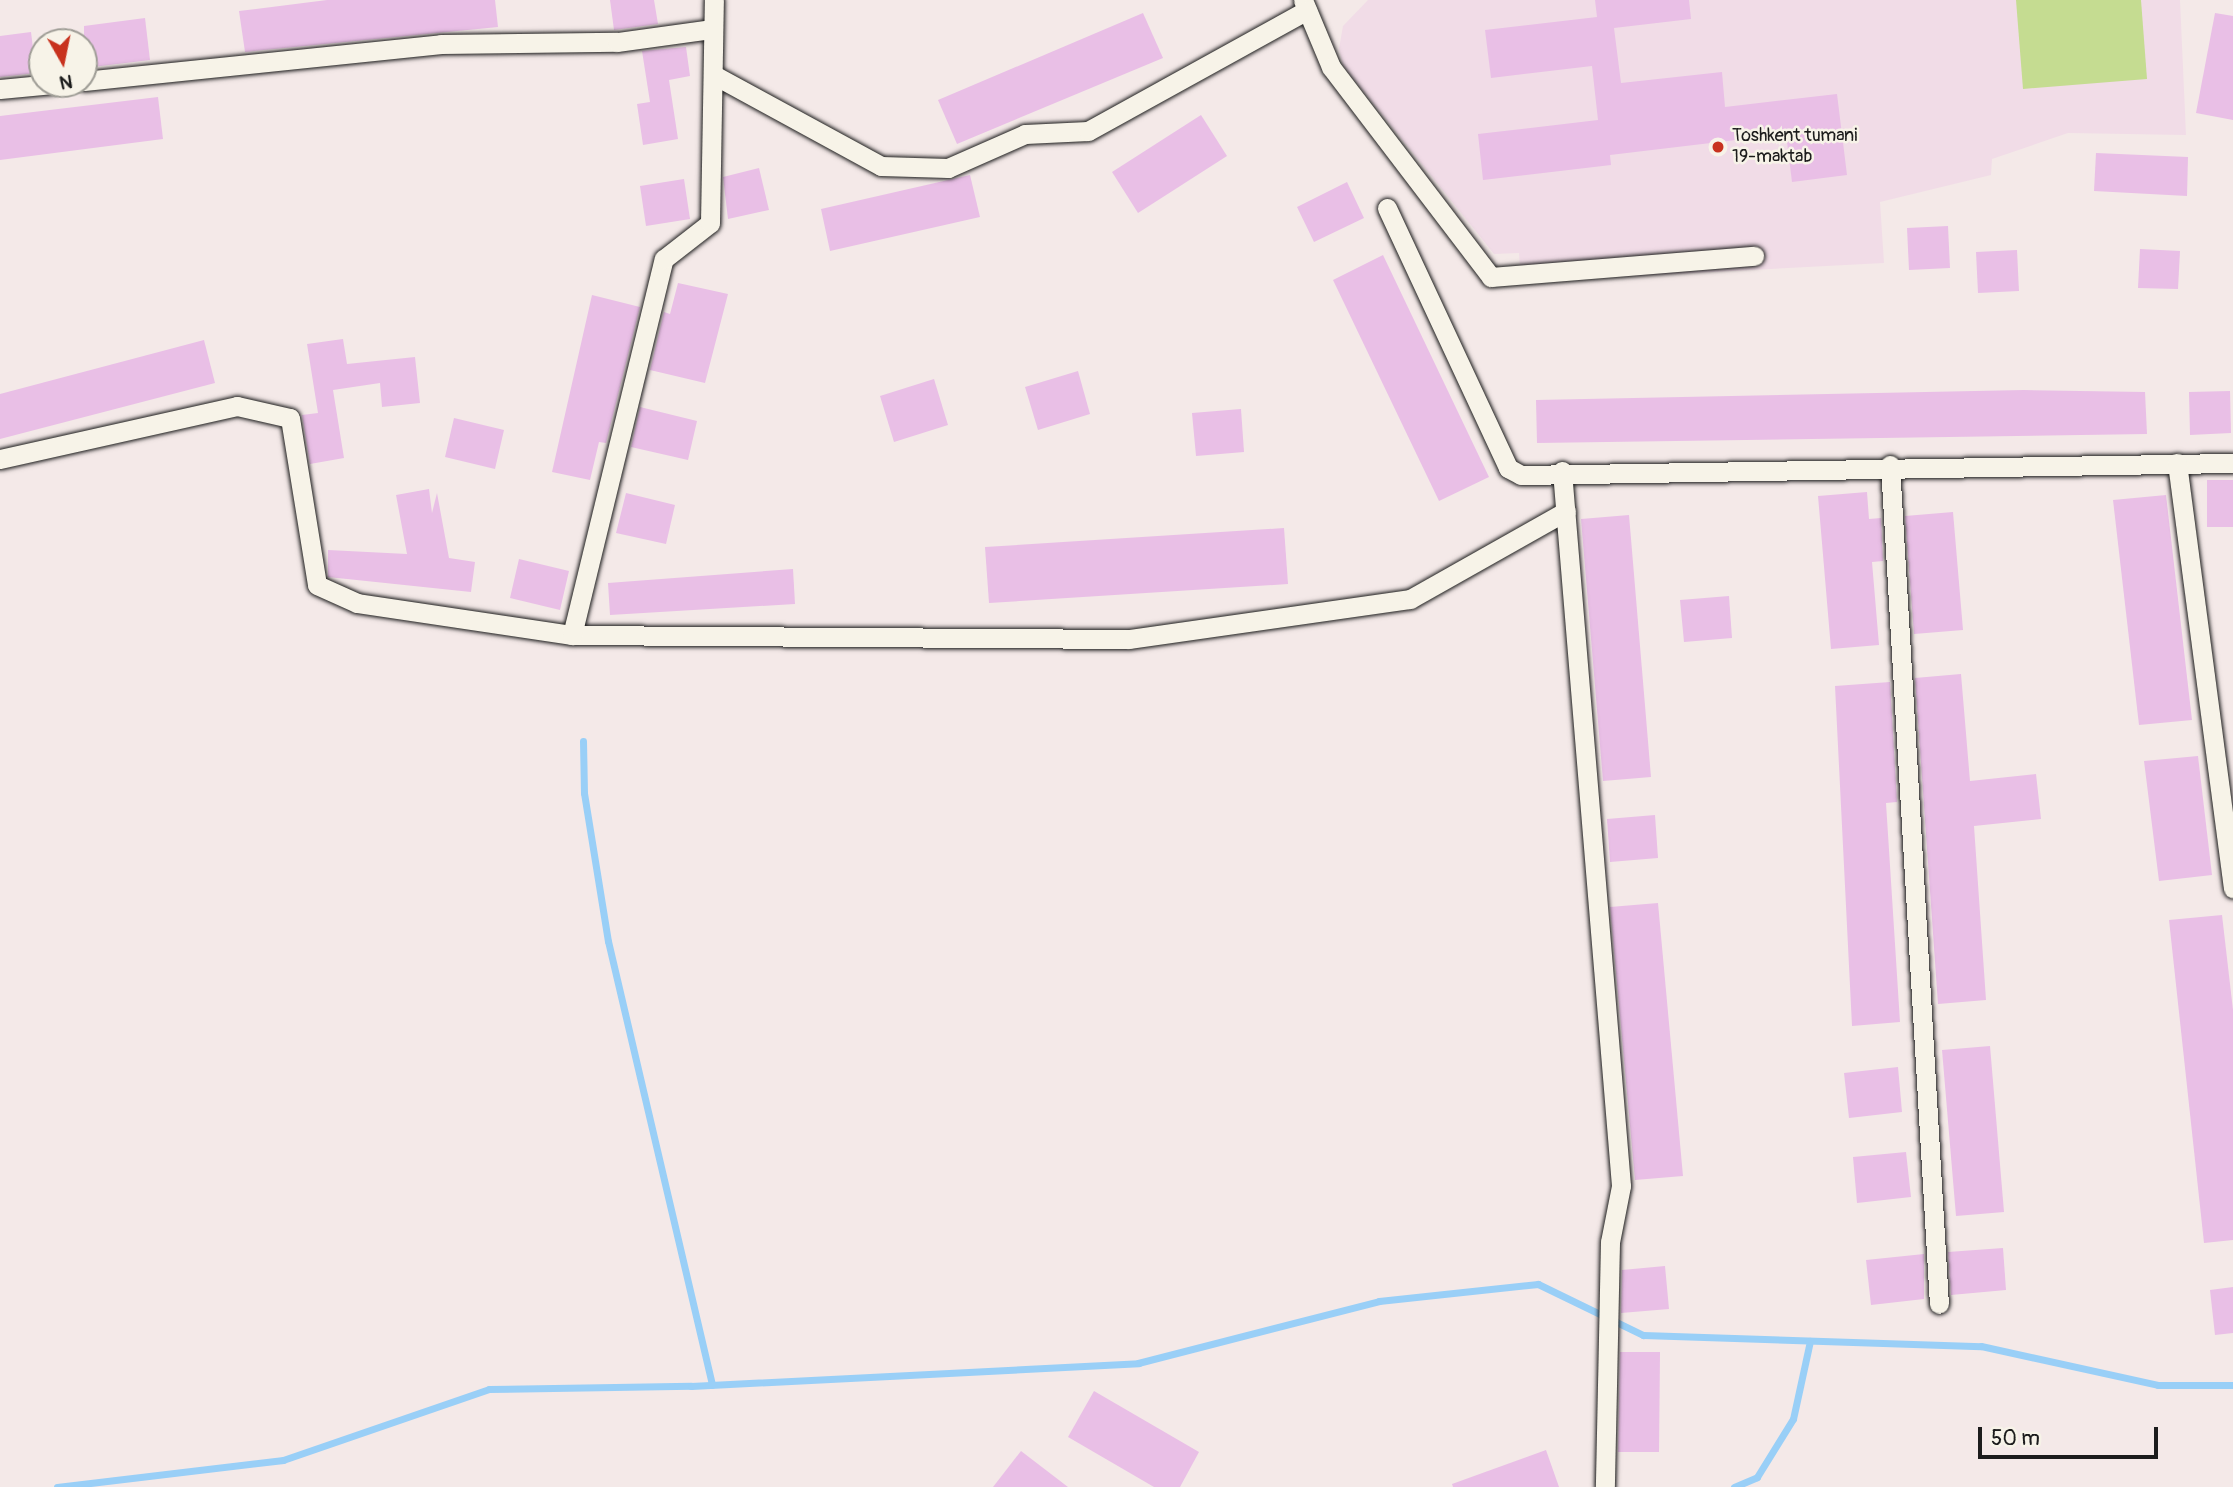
<!DOCTYPE html>
<html>
<head>
<meta charset="utf-8">
<style>
  body { margin:0 }
  #map { position:relative; width:2233px; height:1487px; overflow:hidden; background:#f4e9e8; font-family:Pangolin,sans-serif }
  div>[style] { position:absolute }
  .built>* { inset:0; background:#f1dce7 }
  .green>* { inset:0; background:#c5dc91 }
  .stream>* { height:7px; margin:-3.5px; padding:0 3.5px; transform-origin:3.5px; border-radius:3.5px; background:#99cff7 }
  .building>* { inset:0; background:#e9bfe6 }
  .roads { filter:drop-shadow(0 0 2px #1c1c1c) drop-shadow(0 0 2px #1c1c1c) }
  .street>* { height:19px; margin:-9.5px; padding:0 9.5px; transform-origin:9.5px; border-radius:9.5px; background:#f7f3e8 }
  .dots>* { width:19px; height:19px; translate:-50% -50%; box-sizing:border-box; border:4px solid #f7f3e8; border-radius:50% }
  span { translate:-50% -50%; white-space:nowrap; text-align:center; line-height:1.15; -webkit-text-stroke:5px #f7f3e8; paint-order:stroke }
  .poi-label { font-size:18px; color:#1c1c1c }
  .left { translate:0 -50%; text-align:left }
  .north { position:absolute; left:28px; top:28px; width:70px; height:70px; box-sizing:border-box; background:#f7f3e8; border:2px solid #9f9d96; border-radius:50%; rotate:171deg; font-size:19px; font-weight:700; line-height:28px; text-align:center; color:#1c1c1c }
  .north::after { content:''; display:block; margin:auto; width:24px; height:32px; background:#c8321e; clip-path:polygon(50% 0,100% 100%,50% 72%,0 100%) }
  .scale { position:absolute; left:1978px; top:1427px; width:180px; height:32px; box-sizing:border-box; border:4px solid #1c1c1c; border-top:0; padding-left:9px; font-size:21px; line-height:24px; white-space:nowrap; color:#1c1c1c; -webkit-text-stroke:5px #f7f3e8; paint-order:stroke }
</style>
</head>
<body>
<div id="map">
  <div class="built">
    <i style="clip-path:polygon(1368px 0,2180px 0,2186px 135px,2068px 133px,1992px 159px,1991px 175px,1880px 202px,1884px 263px,1521px 282px,1519px 253px,1494px 254px,1343px 66px,1339px 49px,1343px 26px)"></i>
  </div>
  <div class="green">
    <i style="clip-path:polygon(2016px 0,2141px 0,2147px 79px,2023px 89px)"></i>
  </div>
  <div class="stream">
    <i style="left:583px;top:741px;width:52px;rotate:88.9deg"></i>
    <i style="left:584px;top:793px;width:150px;rotate:80.8deg"></i>
    <i style="left:608px;top:941px;width:456px;rotate:76.8deg"></i>
    <i style="left:57px;top:1487px;width:228px;rotate:-6.8deg"></i>
    <i style="left:283px;top:1460px;width:218px;rotate:-19deg"></i>
    <i style="left:489px;top:1389px;width:202px;rotate:-0.9deg"></i>
    <i style="left:691px;top:1386px;width:448px;rotate:-2.9deg"></i>
    <i style="left:1138px;top:1363px;width:249px;rotate:-14.4deg"></i>
    <i style="left:1379px;top:1301px;width:160px;rotate:-6.1deg"></i>
    <i style="left:1538px;top:1284px;width:117px;rotate:25.9deg"></i>
    <i style="left:1643px;top:1335px;width:338px;rotate:1.9deg"></i>
    <i style="left:1981px;top:1346px;width:181px;rotate:12.4deg"></i>
    <i style="left:2158px;top:1385px;width:75px"></i>
    <i style="left:1734px;top:1487px;width:25px;rotate:-23deg"></i>
    <i style="left:1757px;top:1477px;width:68px;rotate:-58.2deg"></i>
    <i style="left:1793px;top:1419px;width:80px;rotate:-77.7deg"></i>
  </div>
  <div class="building">
    <i style="clip-path:polygon(327px 0,495px 0,498px 27px,245px 52px,239px 11px)"></i>
    <i style="clip-path:polygon(610px 0,654px 0,658px 24px,614px 30px)"></i>
    <i style="clip-path:polygon(1595px 0,1689px 0,1691px 19px,1614px 28px,1621px 83px,1722px 72px,1725px 107px,1837px 94px,1847px 175px,1792px 182px,1786px 134px,1610px 155px,1611px 165px,1483px 180px,1478px 134px,1598px 120px,1592px 66px,1491px 78px,1485px 30px,1597px 17px)"></i>
    <i style="clip-path:polygon(1143px 13px,1163px 58px,957px 144px,938px 100px)"></i>
    <i style="clip-path:polygon(2215px 13px,2233px 16px,2233px 120px,2196px 113px)"></i>
    <i style="clip-path:polygon(145px 18px,150px 60px,84px 68px,84px 26px)"></i>
    <i style="clip-path:polygon(31px 32px,36px 73px,0 77px,0 36px)"></i>
    <i style="clip-path:polygon(686px 47px,690px 76px,669px 80px,678px 139px,643px 145px,637px 104px,650px 102px,642px 51px)"></i>
    <i style="clip-path:polygon(158px 97px,163px 139px,0 160px,0 116px)"></i>
    <i style="clip-path:polygon(1201px 115px,1227px 156px,1138px 213px,1112px 172px)"></i>
    <i style="clip-path:polygon(2096px 153px,2188px 157px,2187px 196px,2094px 191px)"></i>
    <i style="clip-path:polygon(759px 168px,769px 210px,728px 219px,723px 177px)"></i>
    <i style="clip-path:polygon(970px 175px,980px 217px,830px 251px,821px 209px)"></i>
    <i style="clip-path:polygon(684px 179px,690px 219px,646px 226px,640px 186px)"></i>
    <i style="clip-path:polygon(1347px 182px,1364px 218px,1314px 242px,1297px 207px)"></i>
    <i style="clip-path:polygon(1948px 226px,1950px 268px,1909px 270px,1907px 228px)"></i>
    <i style="clip-path:polygon(2140px 249px,2180px 251px,2178px 289px,2138px 288px)"></i>
    <i style="clip-path:polygon(2017px 250px,2019px 291px,1978px 293px,1976px 252px)"></i>
    <i style="clip-path:polygon(1383px 255px,1489px 477px,1439px 501px,1333px 280px)"></i>
    <i style="clip-path:polygon(678px 283px,728px 294px,705px 383px,650px 370px,664px 312px,670px 314px)"></i>
    <i style="clip-path:polygon(592px 295px,640px 307px,606px 443px,599px 442px,590px 480px,552px 472px)"></i>
    <i style="clip-path:polygon(343px 339px,347px 364px,415px 357px,420px 403px,382px 407px,380px 383px,333px 390px,344px 458px,310px 464px,302px 415px,318px 413px,307px 344px)"></i>
    <i style="clip-path:polygon(204px 340px,215px 383px,0 439px,0 394px)"></i>
    <i style="clip-path:polygon(1078px 371px,1090px 414px,1038px 430px,1025px 387px)"></i>
    <i style="clip-path:polygon(934px 379px,948px 425px,894px 442px,880px 396px)"></i>
    <i style="clip-path:polygon(2024px 390px,2145px 392px,2147px 434px,1537px 443px,1536px 400px)"></i>
    <i style="clip-path:polygon(2230px 391px,2231px 433px,2190px 435px,2189px 392px)"></i>
    <i style="clip-path:polygon(640px 407px,697px 421px,688px 460px,631px 447px)"></i>
    <i style="clip-path:polygon(1241px 409px,1244px 452px,1196px 456px,1192px 413px)"></i>
    <i style="clip-path:polygon(454px 418px,504px 430px,495px 469px,445px 457px)"></i>
    <i style="clip-path:polygon(2207px 480px,2233px 480px,2233px 527px,2207px 527px)"></i>
    <i style="clip-path:polygon(429px 489px,432px 513px,437px 493px,449px 558px,475px 562px,471px 592px,328px 577px,328px 550px,407px 554px,396px 495px)"></i>
    <i style="clip-path:polygon(1867px 492px,1869px 519px,1881px 518px,1883px 561px,1872px 562px,1879px 645px,1831px 649px,1818px 496px)"></i>
    <i style="clip-path:polygon(626px 493px,675px 505px,666px 544px,616px 533px)"></i>
    <i style="clip-path:polygon(2166px 495px,2192px 720px,2139px 725px,2113px 500px)"></i>
    <i style="clip-path:polygon(1953px 512px,1963px 630px,1914px 634px,1905px 516px)"></i>
    <i style="clip-path:polygon(1629px 515px,1651px 777px,1603px 781px,1581px 519px)"></i>
    <i style="clip-path:polygon(1284px 528px,1288px 584px,989px 603px,985px 547px)"></i>
    <i style="clip-path:polygon(519px 559px,569px 571px,560px 610px,510px 598px)"></i>
    <i style="clip-path:polygon(793px 569px,795px 604px,610px 615px,608px 583px)"></i>
    <i style="clip-path:polygon(1729px 596px,1732px 638px,1684px 642px,1680px 600px)"></i>
    <i style="clip-path:polygon(1961px 674px,1970px 781px,2036px 774px,2041px 819px,1974px 826px,1986px 1000px,1938px 1004px,1915px 678px)"></i>
    <i style="clip-path:polygon(1890px 682px,1897px 802px,1886px 803px,1900px 1022px,1852px 1026px,1835px 686px)"></i>
    <i style="clip-path:polygon(2198px 756px,2212px 875px,2159px 881px,2144px 761px)"></i>
    <i style="clip-path:polygon(1655px 815px,1658px 858px,1610px 862px,1607px 819px)"></i>
    <i style="clip-path:polygon(1658px 903px,1683px 1176px,1635px 1180px,1610px 907px)"></i>
    <i style="clip-path:polygon(2222px 915px,2233px 1010px,2233px 1240px,2204px 1243px,2169px 920px)"></i>
    <i style="clip-path:polygon(1990px 1046px,2004px 1212px,1956px 1216px,1942px 1050px)"></i>
    <i style="clip-path:polygon(1898px 1067px,1902px 1112px,1849px 1118px,1844px 1073px)"></i>
    <i style="clip-path:polygon(1906px 1152px,1911px 1197px,1857px 1203px,1853px 1157px)"></i>
    <i style="clip-path:polygon(2003px 1248px,2006px 1290px,1951px 1295px,1948px 1252px)"></i>
    <i style="clip-path:polygon(1924px 1254px,1924px 1299px,1871px 1305px,1866px 1260px)"></i>
    <i style="clip-path:polygon(1665px 1266px,1669px 1309px,1621px 1313px,1622px 1270px)"></i>
    <i style="clip-path:polygon(2233px 1287px,2233px 1333px,2215px 1335px,2210px 1290px)"></i>
    <i style="clip-path:polygon(1620px 1352px,1660px 1352px,1659px 1452px,1618px 1452px)"></i>
    <i style="clip-path:polygon(1094px 1391px,1199px 1452px,1180px 1487px,1154px 1487px,1068px 1437px)"></i>
    <i style="clip-path:polygon(1546px 1450px,1559px 1487px,1453px 1487px,1452px 1484px)"></i>
    <i style="clip-path:polygon(1021px 1451px,1068px 1487px,993px 1487px)"></i>
  </div>
  <div class="roads">
    <div class="street">
      <i style="left:1303px;top:0;width:73px;rotate:67.3deg"></i>
      <i style="left:1331px;top:67px;width:264px;rotate:52.7deg"></i>
      <i style="left:1491px;top:277px;width:264px;rotate:-4.6deg"></i>
      <i style="left:714px;top:75px;width:190px;rotate:28.6deg"></i>
      <i style="left:881px;top:166px;width:67px;rotate:1.7deg"></i>
      <i style="left:948px;top:168px;width:84px;rotate:-23.8deg"></i>
      <i style="left:1025px;top:134px;width:63px;rotate:-2.7deg"></i>
      <i style="left:1088px;top:131px;width:250px;rotate:-28.9deg"></i>
      <i style="left:84px;top:81px;width:359px;rotate:-5.9deg"></i>
      <i style="left:441px;top:44px;width:176px;rotate:-0.7deg"></i>
      <i style="left:617px;top:42px;width:96px;rotate:-7.8deg"></i>
      <i style="left:0;top:89px;width:53px;rotate:-5.4deg"></i>
      <i style="left:1387px;top:208px;width:287px;rotate:65deg"></i>
      <i style="left:1508px;top:468px;width:15px;rotate:28deg"></i>
      <i style="left:1521px;top:475px;width:712px;rotate:-0.97deg"></i>
      <i style="left:0;top:459px;width:243px;rotate:-12.6deg"></i>
      <i style="left:237px;top:406px;width:54px;rotate:12.8deg"></i>
      <i style="left:290px;top:418px;width:169px;rotate:80.8deg"></i>
      <i style="left:317px;top:585px;width:44px;rotate:24.2deg"></i>
      <i style="left:357px;top:603px;width:217px;rotate:8.5deg"></i>
      <i style="left:572px;top:635px;width:557px;rotate:0.41deg"></i>
      <i style="left:1129px;top:639px;width:284px;rotate:-8.1deg"></i>
      <i style="left:1410px;top:599px;width:179px;rotate:-29.4deg"></i>
      <i style="left:2177px;top:463px;width:429px;rotate:82.5deg"></i>
      <i style="left:1890px;top:465px;width:840px;rotate:86.66deg"></i>
      <i style="left:1562px;top:471px;width:717px;rotate:85.28deg"></i>
      <i style="left:1621px;top:1186px;width:57px;rotate:101.1deg"></i>
      <i style="left:1610px;top:1242px;width:245px;rotate:91.2deg"></i>
      <i style="left:572px;top:635px;width:387px;rotate:-76.3deg"></i>
      <i style="left:664px;top:259px;width:58px;rotate:-38deg"></i>
      <i style="left:710px;top:223px;width:223px;rotate:-89deg"></i>
    </div>
  </div>
  <div class="dots">
    <i style="left:1718px;top:147px;background:#c8321e"></i>
  </div>
  <div class="poi-label">
    <span class="left" style="left:1732px;top:147px">Toshkent tumani<br>19-maktab</span>
  </div>
  <div class="north">N</div>
  <div class="scale">50 m</div>
</div>
</body>
</html>
